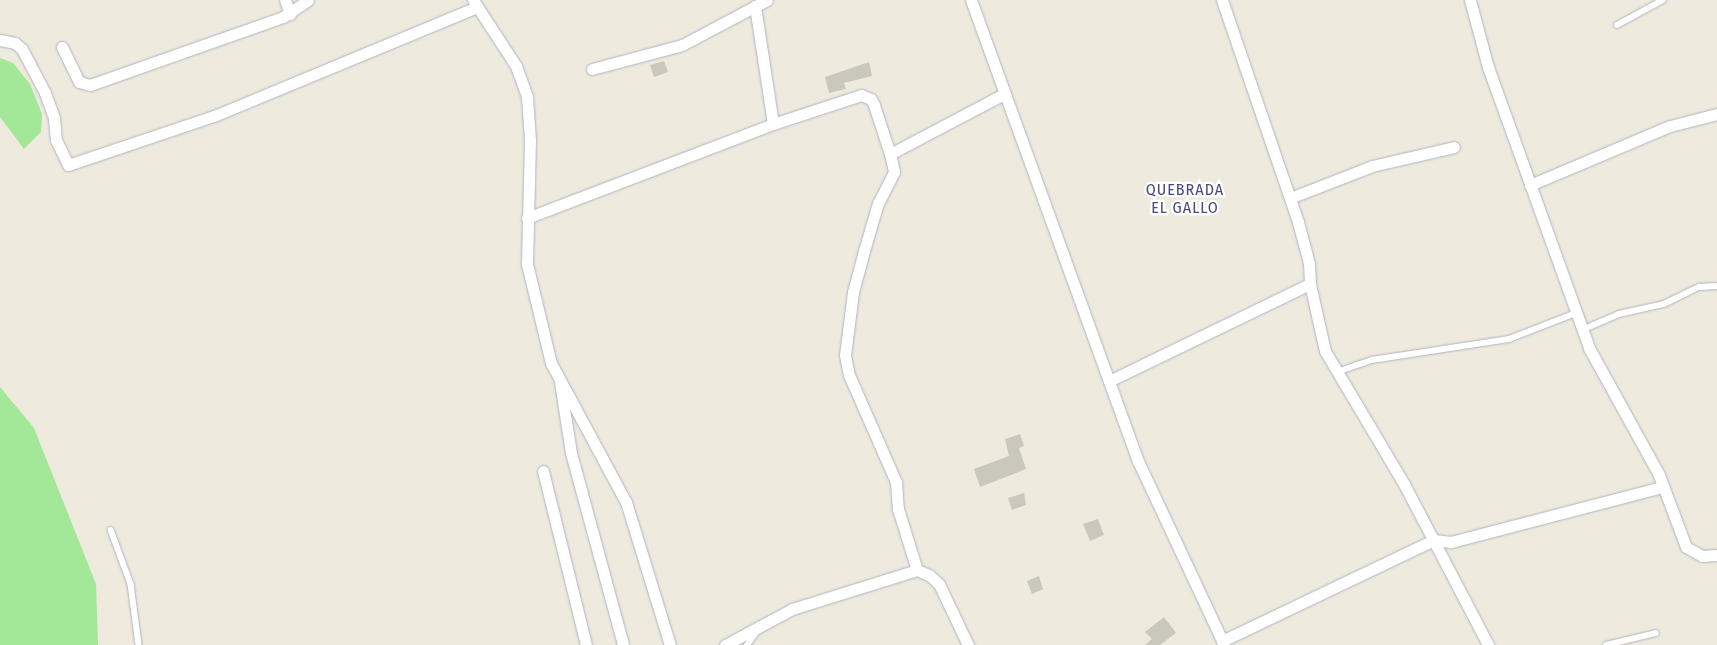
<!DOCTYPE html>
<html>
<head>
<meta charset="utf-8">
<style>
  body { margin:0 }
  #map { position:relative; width:1717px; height:645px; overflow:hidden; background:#eeebde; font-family:"Fira Sans Condensed",sans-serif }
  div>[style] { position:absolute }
  .green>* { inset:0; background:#a3e799 }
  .building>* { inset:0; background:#cac7bd }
  .roads { filter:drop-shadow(0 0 1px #b2b2c0) drop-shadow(0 0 1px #b2b2c0) }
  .lane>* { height:5.5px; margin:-2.75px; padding:0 2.75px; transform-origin:2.75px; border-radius:2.75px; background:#fff }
  .street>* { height:11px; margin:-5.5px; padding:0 5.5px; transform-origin:5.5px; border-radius:5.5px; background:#fff }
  span { translate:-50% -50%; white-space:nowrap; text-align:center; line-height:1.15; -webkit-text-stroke:4.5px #fff; paint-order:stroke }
  .neighbourhood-label { font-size:16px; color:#4b4a7f; letter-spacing:1px }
</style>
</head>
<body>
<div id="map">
  <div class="green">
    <i style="clip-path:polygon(0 58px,13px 63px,30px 84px,42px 114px,41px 132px,24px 149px,0 117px)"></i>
    <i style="clip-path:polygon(0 387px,34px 428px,96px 584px,98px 645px,0 645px)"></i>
  </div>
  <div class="building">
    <i style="clip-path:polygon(664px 61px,668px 72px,654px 77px,650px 65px)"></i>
    <i style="clip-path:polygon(869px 62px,872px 76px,844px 83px,846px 89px,829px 93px,825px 77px)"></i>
    <i style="clip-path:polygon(1020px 434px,1024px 446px,1019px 448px,1026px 469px,980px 487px,974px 469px,1009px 456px,1005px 439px)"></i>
    <i style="clip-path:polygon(1024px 493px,1026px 505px,1012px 510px,1008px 498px)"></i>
    <i style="clip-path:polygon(1098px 519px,1104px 535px,1090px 541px,1083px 524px)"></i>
    <i style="clip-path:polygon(1039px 576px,1043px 589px,1032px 594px,1027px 581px)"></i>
    <i style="clip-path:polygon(1164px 617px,1176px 633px,1160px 645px,1145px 645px,1152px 639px,1145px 632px)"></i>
  </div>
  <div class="roads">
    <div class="lane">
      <i style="left:1617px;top:25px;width:52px;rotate:-28.5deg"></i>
      <i style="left:1582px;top:330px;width:40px;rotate:-23.4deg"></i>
      <i style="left:1619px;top:314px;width:46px;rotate:-12.5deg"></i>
      <i style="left:1664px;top:304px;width:39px;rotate:-26deg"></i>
      <i style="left:1699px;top:287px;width:18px;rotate:-3deg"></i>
      <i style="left:1337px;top:372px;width:37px;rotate:-19deg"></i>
      <i style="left:1372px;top:360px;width:139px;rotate:-8.7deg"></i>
      <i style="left:1509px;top:339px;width:72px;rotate:-21.2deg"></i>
      <i style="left:111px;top:530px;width:58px;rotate:69.7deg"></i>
      <i style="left:131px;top:584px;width:62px;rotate:82.5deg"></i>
      <i style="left:747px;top:645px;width:17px;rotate:-54deg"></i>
      <i style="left:1606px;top:645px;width:51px;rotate:-13.5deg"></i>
    </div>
    <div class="street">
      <i style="left:285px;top:0;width:15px;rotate:70deg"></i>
      <i style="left:473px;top:0;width:79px;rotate:56.9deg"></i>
      <i style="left:516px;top:66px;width:33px;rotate:70deg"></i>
      <i style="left:527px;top:97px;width:43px;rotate:86deg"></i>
      <i style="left:530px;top:140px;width:124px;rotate:91.4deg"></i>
      <i style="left:527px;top:264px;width:102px;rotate:76.4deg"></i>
      <i style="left:551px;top:363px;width:158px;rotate:61.7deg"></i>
      <i style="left:626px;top:502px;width:150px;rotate:72.9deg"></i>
      <i style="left:971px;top:0;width:490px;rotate:70.1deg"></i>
      <i style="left:1138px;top:461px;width:203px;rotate:64.9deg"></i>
      <i style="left:1222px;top:0;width:235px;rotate:71.1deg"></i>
      <i style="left:1298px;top:222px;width:42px;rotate:75deg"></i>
      <i style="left:1309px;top:263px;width:21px;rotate:87deg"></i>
      <i style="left:1310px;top:284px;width:69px;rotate:77.4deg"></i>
      <i style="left:1325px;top:351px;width:155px;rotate:59.3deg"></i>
      <i style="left:1404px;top:484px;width:182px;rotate:62.4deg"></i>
      <i style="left:1470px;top:0;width:69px;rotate:75deg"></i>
      <i style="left:1488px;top:67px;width:299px;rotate:70.2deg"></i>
      <i style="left:1589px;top:348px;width:145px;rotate:61.1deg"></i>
      <i style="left:1659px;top:475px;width:77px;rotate:69.4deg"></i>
      <i style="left:1686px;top:547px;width:18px;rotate:29deg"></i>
      <i style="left:1702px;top:556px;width:15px;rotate:-4deg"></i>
      <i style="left:755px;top:6px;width:119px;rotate:81.3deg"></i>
      <i style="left:0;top:40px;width:15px;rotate:11deg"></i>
      <i style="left:15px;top:43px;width:9px;rotate:41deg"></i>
      <i style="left:22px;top:49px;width:50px;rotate:62.4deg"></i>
      <i style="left:45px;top:93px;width:27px;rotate:70deg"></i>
      <i style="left:54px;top:118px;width:22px;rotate:85deg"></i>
      <i style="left:56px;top:140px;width:28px;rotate:64deg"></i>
      <i style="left:68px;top:165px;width:154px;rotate:-18.6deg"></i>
      <i style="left:214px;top:116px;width:285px;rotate:-22.5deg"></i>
      <i style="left:62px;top:47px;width:39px;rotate:64deg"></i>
      <i style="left:79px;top:82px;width:11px;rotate:15deg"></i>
      <i style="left:90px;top:85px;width:205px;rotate:-19.4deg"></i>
      <i style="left:283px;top:17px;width:30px;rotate:-34deg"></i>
      <i style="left:592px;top:69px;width:93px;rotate:-14.9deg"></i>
      <i style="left:682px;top:45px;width:96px;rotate:-27.9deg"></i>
      <i style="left:890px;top:154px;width:18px;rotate:77deg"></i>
      <i style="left:894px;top:172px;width:35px;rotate:117deg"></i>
      <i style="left:878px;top:203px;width:50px;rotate:106.3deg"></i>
      <i style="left:864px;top:251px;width:42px;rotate:105deg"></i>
      <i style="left:853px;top:292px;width:64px;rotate:97.2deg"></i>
      <i style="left:845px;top:355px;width:20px;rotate:79deg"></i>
      <i style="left:849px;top:375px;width:117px;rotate:66.3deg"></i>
      <i style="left:896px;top:482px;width:27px;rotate:86deg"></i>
      <i style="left:898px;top:509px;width:64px;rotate:72.7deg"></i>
      <i style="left:1530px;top:185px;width:152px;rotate:-22.9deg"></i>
      <i style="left:1670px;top:126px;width:49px;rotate:-14.3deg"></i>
      <i style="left:1290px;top:198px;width:88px;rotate:-21.3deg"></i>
      <i style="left:1372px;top:166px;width:84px;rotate:-13deg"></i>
      <i style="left:527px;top:218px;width:263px;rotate:-20.9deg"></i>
      <i style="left:773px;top:124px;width:93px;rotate:-18.2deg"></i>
      <i style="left:861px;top:95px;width:11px;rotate:22deg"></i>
      <i style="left:871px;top:99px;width:7px;rotate:63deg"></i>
      <i style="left:874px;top:105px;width:52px;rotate:71.9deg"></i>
      <i style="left:890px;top:154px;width:129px;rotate:-27.8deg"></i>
      <i style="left:1109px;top:381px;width:223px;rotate:-25.8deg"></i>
      <i style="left:560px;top:382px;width:72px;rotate:81.2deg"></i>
      <i style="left:571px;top:453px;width:199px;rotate:74.8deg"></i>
      <i style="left:543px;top:471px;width:179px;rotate:76.1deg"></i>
      <i style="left:1222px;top:641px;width:235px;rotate:-25.5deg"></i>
      <i style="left:1434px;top:540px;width:17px;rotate:7deg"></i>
      <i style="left:1451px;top:542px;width:218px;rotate:-14.6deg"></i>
      <i style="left:725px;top:645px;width:76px;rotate:-28.2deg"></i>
      <i style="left:792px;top:609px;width:131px;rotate:-17.3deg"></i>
      <i style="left:917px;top:570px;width:13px;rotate:23deg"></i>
      <i style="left:929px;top:575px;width:13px;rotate:42deg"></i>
      <i style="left:939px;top:584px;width:68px;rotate:64.6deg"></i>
    </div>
  </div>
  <div class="neighbourhood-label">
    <span style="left:1185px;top:199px">QUEBRADA<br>EL GALLO</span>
  </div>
</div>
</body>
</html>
